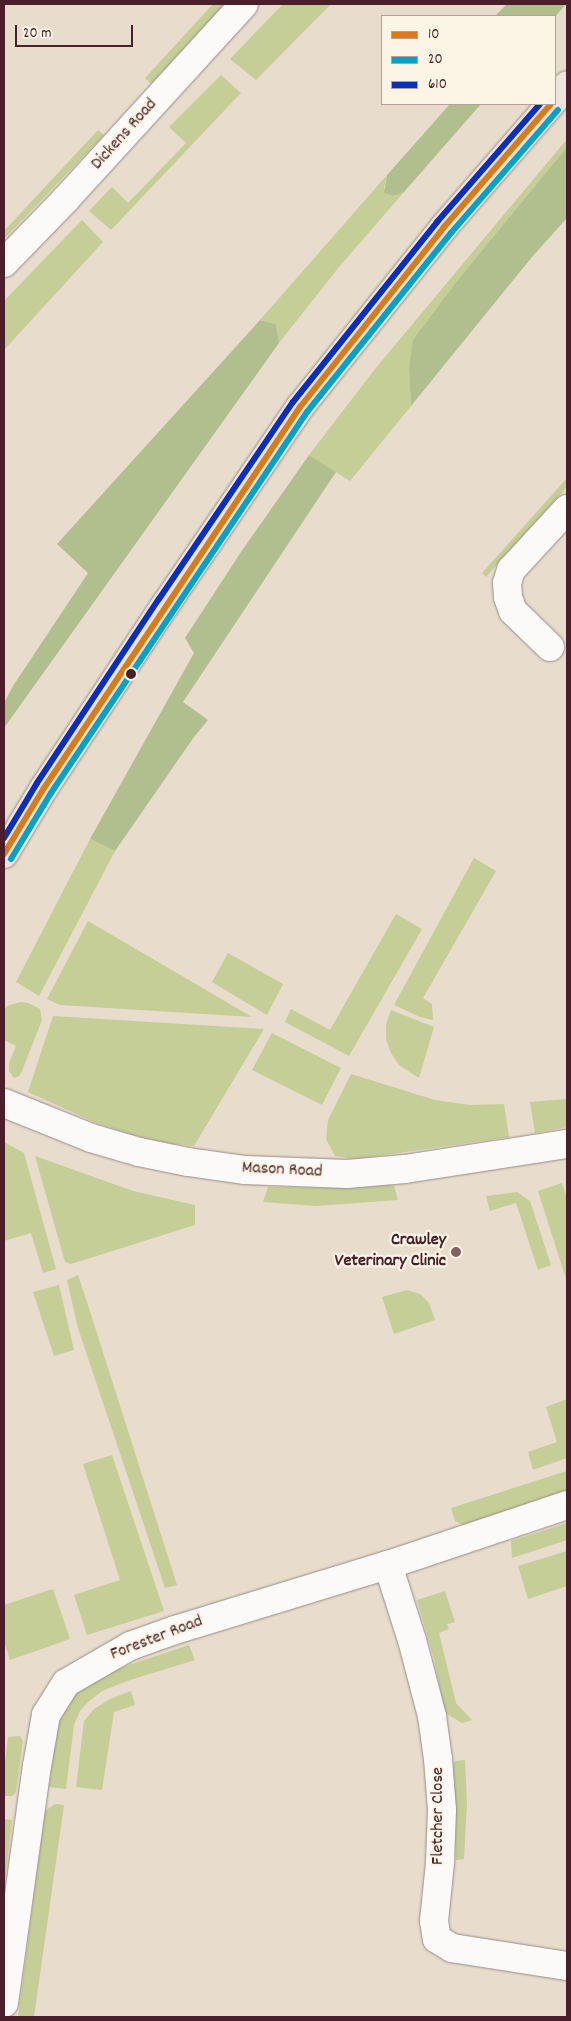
<!DOCTYPE html>
<html>
<head>
<meta charset="utf-8">
<style>
  body { margin:0 }
  #map { position:relative; width:571px; height:2021px; overflow:hidden; background:#e8dccd; font-family:Dekko,sans-serif }
  div>[style] { position:absolute }
  .green>* { inset:0; background:#c4ce96 }
  .forest>* { inset:0; background:#b1bf8f }
  .roads { filter:drop-shadow(0 0 1px #988b86) drop-shadow(0 0 1px #988b86) }
  .minor>* { height:28px; margin:-14px; padding:0 14px; transform-origin:14px; border-radius:14px; background:#fcfaf8 }
  .major>* { height:28px; margin:-14px; padding:0 14px; transform-origin:14px; border-radius:14px; background:#eee4dc }
  .bus-1>* { height:6px; margin:-3px; padding:0 3px; transform-origin:3px; border-radius:3px; background:#d87c19 }
  .bus-2>* { height:6px; margin:-3px; padding:0 3px; transform-origin:3px; border-radius:3px; background:#04a2c6 }
  .bus-3>* { height:6px; margin:-3px; padding:0 3px; transform-origin:3px; border-radius:3px; background:#0a2ebe }
  .dots>* { width:14px; height:14px; translate:-50% -50%; box-sizing:border-box; border:2px solid #fcf5e5; border-radius:50% }
  span { translate:-50% -50%; white-space:nowrap; text-align:center; line-height:1.15; -webkit-text-stroke:4.5px #fcf5e5; paint-order:stroke }
  .street-label { font-size:18px; color:#4a1f2b }
  .poi-label { font-size:18px; color:#4a1f2b; font-weight:700 }
  .right { translate:-100% -50%; text-align:right }
  .frame { position:absolute; inset:0; border:5px solid #4a1f2b; pointer-events:none }
  .legend { position:absolute; left:381px; top:15px; width:175px; height:90px; box-sizing:border-box; background:#fcf5e5; border:1px solid #b59f9b; margin:0; padding:6px 9px; list-style:none; font-size:15px; color:#4a1f2b }
  .legend li { display:flex; align-items:center; gap:10px; height:25px }
  .legend b { width:25px; border:1px solid #b59f9b }
  .scale { position:absolute; left:15px; top:25px; width:118px; height:22px; box-sizing:border-box; border:2px solid #4a1f2b; border-top:0; padding-left:6px; font-size:15px; line-height:18px; white-space:nowrap; color:#4a1f2b; -webkit-text-stroke:4px #fcf5e5; paint-order:stroke }
</style>
</head>
<body>
<div id="map">
  <div class="green">
    <i style="clip-path:polygon(213px 4px,225px 4px,151px 84px,145px 78px)"></i>
    <i style="clip-path:polygon(283px 4px,331px 4px,256px 80px,230px 59px)"></i>
    <i style="clip-path:polygon(221px 75px,241px 93px,111px 230px,89px 211px,112px 187px,128px 203px,186px 143px,169px 127px)"></i>
    <i style="clip-path:polygon(98px 130px,104px 135px,4px 239px,4px 231px)"></i>
    <i style="clip-path:polygon(567px 139px,567px 147px,461px 276px,409px 369px,411px 406px,350px 481px,309px 455px,375px 369px)"></i>
    <i style="clip-path:polygon(387px 175px,384px 188px,394px 196px,404px 192px,339px 267px,279px 343px,276px 324px,260px 320px)"></i>
    <i style="clip-path:polygon(82px 220px,103px 242px,4px 350px,4px 301px)"></i>
    <i style="clip-path:polygon(567px 478px,567px 487px,486px 577px,482px 573px)"></i>
    <i style="clip-path:polygon(90px 839px,115px 851px,39px 996px,16px 982px)"></i>
    <i style="clip-path:polygon(474px 858px,496px 871px,423px 998px,432px 1004px,433px 1020px,420px 1017px,394px 1005px)"></i>
    <i style="clip-path:polygon(396px 914px,422px 929px,349px 1056px,285px 1022px,291px 1009px,330px 1030px)"></i>
    <i style="clip-path:polygon(88px 921px,252px 1017px,60px 1005px,47px 999px)"></i>
    <i style="clip-path:polygon(228px 953px,283px 984px,267px 1015px,212px 982px)"></i>
    <i style="clip-path:polygon(21px 1002px,28px 1003px,40px 1009px,42px 1020px,22px 1071px,19px 1076px,14px 1078px,9px 1071px,9px 1063px,16px 1046px,4px 1040px,4px 1009px,9px 1005px)"></i>
    <i style="clip-path:polygon(391px 1010px,434px 1027px,419px 1078px,399px 1065px,391px 1053px,386px 1039px,386px 1024px)"></i>
    <i style="clip-path:polygon(53px 1016px,264px 1029px,194px 1146px,167px 1143px,133px 1135px,94px 1122px,28px 1092px)"></i>
    <i style="clip-path:polygon(272px 1033px,341px 1068px,322px 1105px,252px 1070px)"></i>
    <i style="clip-path:polygon(351px 1074px,435px 1100px,470px 1105px,504px 1104px,509px 1137px,377px 1156px,354px 1159px,335px 1156px,326px 1139px,328px 1120px)"></i>
    <i style="clip-path:polygon(567px 1099px,567px 1127px,535px 1133px,530px 1102px)"></i>
    <i style="clip-path:polygon(4px 1142px,24px 1153px,56px 1269px,43px 1273px,31px 1233px,4px 1241px)"></i>
    <i style="clip-path:polygon(35px 1156px,133px 1191px,195px 1205px,195px 1225px,71px 1264px,65px 1262px)"></i>
    <i style="clip-path:polygon(562px 1183px,567px 1198px,567px 1282px,538px 1191px)"></i>
    <i style="clip-path:polygon(389px 1185px,394px 1186px,398px 1200px,316px 1206px,263px 1202px,268px 1187px,355px 1188px)"></i>
    <i style="clip-path:polygon(517px 1192px,530px 1201px,551px 1265px,538px 1270px,516px 1203px,490px 1211px,486px 1196px)"></i>
    <i style="clip-path:polygon(78px 1275px,87px 1302px,177px 1585px,165px 1588px,78px 1328px,67px 1280px)"></i>
    <i style="clip-path:polygon(59px 1285px,74px 1350px,54px 1356px,33px 1292px)"></i>
    <i style="clip-path:polygon(407px 1290px,420px 1294px,429px 1303px,435px 1320px,394px 1334px,382px 1297px)"></i>
    <i style="clip-path:polygon(567px 1399px,567px 1458px,533px 1470px,528px 1452px,557px 1442px,546px 1407px)"></i>
    <i style="clip-path:polygon(112px 1455px,164px 1611px,87px 1635px,74px 1595px,120px 1580px,83px 1464px)"></i>
    <i style="clip-path:polygon(567px 1471px,567px 1493px,463px 1525px,455px 1521px,451px 1508px)"></i>
    <i style="clip-path:polygon(567px 1523px,567px 1540px,512px 1558px,511px 1541px)"></i>
    <i style="clip-path:polygon(567px 1551px,567px 1586px,528px 1599px,518px 1566px)"></i>
    <i style="clip-path:polygon(53px 1589px,70px 1639px,10px 1660px,4px 1641px,4px 1605px)"></i>
    <i style="clip-path:polygon(445px 1591px,455px 1622px,447px 1624px,449px 1629px,439px 1633px,456px 1703px,472px 1720px,462px 1723px,445px 1713px,434px 1659px,417px 1600px)"></i>
    <i style="clip-path:polygon(189px 1645px,195px 1660px,130px 1680px,102px 1691px,88px 1702px,80px 1711px,74px 1725px,66px 1789px,49px 1787px,58px 1723px,64px 1705px,77px 1689px,96px 1676px)"></i>
    <i style="clip-path:polygon(131px 1691px,135px 1705px,114px 1712px,102px 1790px,76px 1787px,84px 1721px,94px 1709px,110px 1699px)"></i>
    <i style="clip-path:polygon(20px 1736px,23px 1741px,16px 1792px,12px 1796px,4px 1796px,4px 1769px,8px 1737px)"></i>
    <i style="clip-path:polygon(465px 1760px,467px 1804px,464px 1859px,456px 1860px,455px 1801px,452px 1767px,455px 1761px)"></i>
    <i style="clip-path:polygon(55px 1804px,64px 1805px,34px 2017px,18px 2017px,45px 1811px)"></i>
    <i style="clip-path:polygon(4px 1819px,12px 1820px,4px 1889px)"></i>
  </div>
  <div class="forest">
    <i style="clip-path:polygon(507px 4px,566px 4px,555px 17px,495px 16px)"></i>
    <i style="clip-path:polygon(450px 104px,481px 104px,404px 192px,394px 196px,384px 193px,387px 175px)"></i>
    <i style="clip-path:polygon(567px 147px,567px 218px,532px 257px,411px 406px,409px 369px,413px 340px,461px 276px)"></i>
    <i style="clip-path:polygon(260px 320px,276px 324px,279px 343px,4px 728px,4px 703px,13px 686px,88px 573px,57px 544px)"></i>
    <i style="clip-path:polygon(309px 455px,336px 472px,183px 702px,208px 720px,194px 737px,115px 851px,90px 839px,194px 653px,185px 638px,241px 552px)"></i>
  </div>
  <div class="roads">
    <div class="minor">
      <i style="left:4px;top:263px;width:88px;rotate:-45.9deg"></i>
      <i style="left:65px;top:200px;width:265px;rotate:-47.6deg"></i>
      <i style="left:550px;top:647px;width:52px;rotate:-135.8deg"></i>
      <i style="left:513px;top:611px;width:15px;rotate:-110deg"></i>
      <i style="left:508px;top:597px;width:14px;rotate:-94deg"></i>
      <i style="left:507px;top:583px;width:14px;rotate:-73deg"></i>
      <i style="left:511px;top:570px;width:83px;rotate:-47.4deg"></i>
      <i style="left:4px;top:1103px;width:94px;rotate:21.9deg"></i>
      <i style="left:91px;top:1138px;width:50px;rotate:16.3deg"></i>
      <i style="left:139px;top:1152px;width:50px;rotate:11.5deg"></i>
      <i style="left:188px;top:1162px;width:58px;rotate:8deg"></i>
      <i style="left:245px;top:1170px;width:102px;rotate:2.2deg"></i>
      <i style="left:347px;top:1174px;width:58px;rotate:-4.9deg"></i>
      <i style="left:405px;top:1169px;width:164px;rotate:-8.8deg"></i>
      <i style="left:388px;top:1565px;width:79px;rotate:72.3deg"></i>
      <i style="left:412px;top:1640px;width:79px;rotate:75.3deg"></i>
      <i style="left:432px;top:1716px;width:43px;rotate:82.1deg"></i>
      <i style="left:438px;top:1759px;width:51px;rotate:85.5deg"></i>
      <i style="left:442px;top:1810px;width:53px;rotate:92.2deg"></i>
      <i style="left:440px;top:1863px;width:58px;rotate:95.9deg"></i>
      <i style="left:434px;top:1921px;width:18px;rotate:81deg"></i>
      <i style="left:437px;top:1939px;width:17px;rotate:31deg"></i>
      <i style="left:452px;top:1948px;width:116px;rotate:8.9deg"></i>
      <i style="left:4px;top:2003px;width:239px;rotate:-82.1deg"></i>
      <i style="left:37px;top:1766px;width:52px;rotate:-80deg"></i>
      <i style="left:46px;top:1715px;width:38px;rotate:-58deg"></i>
      <i style="left:66px;top:1683px;width:74px;rotate:-30deg"></i>
      <i style="left:130px;top:1646px;width:48px;rotate:-19.6deg"></i>
      <i style="left:175px;top:1630px;width:223px;rotate:-17deg"></i>
      <i style="left:388px;top:1565px;width:189px;rotate:-18.5deg"></i>
    </div>
    <div class="major">
      <i style="left:555px;top:99px;width:18px;rotate:-49deg"></i>
      <i style="left:4px;top:854px;width:77px;rotate:-58.8deg"></i>
      <i style="left:44px;top:788px;width:221px;rotate:-56.5deg"></i>
      <i style="left:166px;top:604px;width:238px;rotate:-55.8deg"></i>
      <i style="left:300px;top:407px;width:231px;rotate:-51.3deg"></i>
      <i style="left:444px;top:227px;width:163px;rotate:-49deg"></i>
    </div>
  </div>
  <div class="bus-1">
    <i style="left:4px;top:854px;width:77px;rotate:-58.8deg"></i>
    <i style="left:44px;top:788px;width:459px;rotate:-56.1deg"></i>
    <i style="left:300px;top:407px;width:231px;rotate:-51.3deg"></i>
    <i style="left:444px;top:227px;width:163px;rotate:-49deg"></i>
  </div>
  <div class="bus-2">
    <i style="left:11px;top:859px;width:77px;rotate:-58.8deg"></i>
    <i style="left:51px;top:793px;width:459px;rotate:-56.1deg"></i>
    <i style="left:307px;top:412px;width:230px;rotate:-51.2deg"></i>
    <i style="left:451px;top:233px;width:163px;rotate:-49deg"></i>
  </div>
  <div class="bus-3">
    <i style="left:4px;top:838px;width:64px;rotate:-59deg"></i>
    <i style="left:37px;top:783px;width:221px;rotate:-56.5deg"></i>
    <i style="left:159px;top:599px;width:238px;rotate:-55.8deg"></i>
    <i style="left:293px;top:402px;width:231px;rotate:-51.3deg"></i>
    <i style="left:437px;top:222px;width:157px;rotate:-48.9deg"></i>
  </div>
  <div class="dots">
    <i style="left:131px;top:674px;background:#4a1f2b"></i>
    <i style="left:456px;top:1252px;background:#816164"></i>
  </div>
  <div class="street-label">
    <span style="left:125px;top:135px;rotate:-48deg">Dickens Road</span>
    <span style="left:282px;top:1171px;rotate:3deg">Mason Road</span>
    <span style="left:157px;top:1639px;rotate:-21deg">Forester Road</span>
    <span style="left:439px;top:1816px;rotate:-90deg">Fletcher Close</span>
  </div>
  <div class="poi-label">
    <span class="right" style="left:446px;top:1252px">Crawley<br>Veterinary Clinic</span>
  </div>
  <div class="frame"></div>
  <ul class="legend">
  <li><b style="height:6px;background:#d87c19"></b>10</li>
  <li><b style="height:6px;background:#04a2c6"></b>20</li>
  <li><b style="height:6px;background:#0a2ebe"></b>610</li>
  </ul>
  <div class="scale">20 m</div>
</div>
</body>
</html>
